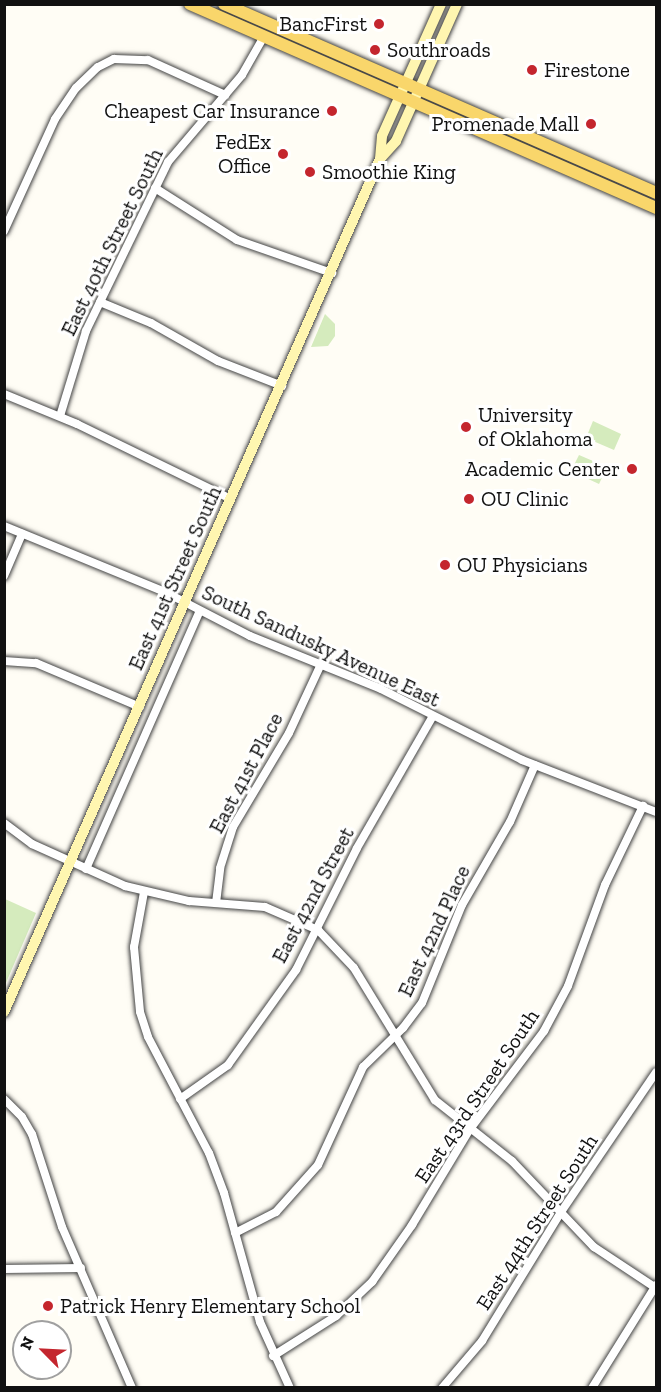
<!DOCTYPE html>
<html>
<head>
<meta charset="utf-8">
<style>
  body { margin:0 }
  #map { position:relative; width:661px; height:1392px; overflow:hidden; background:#fffdf5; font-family:"Zilla Slab",serif }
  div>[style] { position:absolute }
  .green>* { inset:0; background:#d5ebbd }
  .roads { filter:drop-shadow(0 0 2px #444) drop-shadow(0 0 2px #444) }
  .street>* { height:8px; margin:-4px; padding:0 4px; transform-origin:4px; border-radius:4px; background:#fff }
  .secondary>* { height:10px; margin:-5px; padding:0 5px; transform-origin:5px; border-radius:5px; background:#fff6b0 }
  .primary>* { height:12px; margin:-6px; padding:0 6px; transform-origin:6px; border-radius:6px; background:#f9d66b }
  .dots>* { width:16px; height:16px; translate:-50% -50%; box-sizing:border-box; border:3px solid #fff; border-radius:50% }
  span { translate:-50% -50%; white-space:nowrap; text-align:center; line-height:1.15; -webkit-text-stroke:6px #fff; paint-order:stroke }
  .poi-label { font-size:21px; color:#111 }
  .right { translate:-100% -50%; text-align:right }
  .left { translate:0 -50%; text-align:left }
  .street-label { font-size:21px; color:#111 }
  .frame { position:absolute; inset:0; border:6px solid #111; pointer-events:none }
  .north { position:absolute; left:12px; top:1320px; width:60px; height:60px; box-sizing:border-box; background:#fff; border:2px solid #a0a0a0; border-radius:50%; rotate:294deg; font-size:16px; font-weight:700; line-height:24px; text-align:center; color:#111 }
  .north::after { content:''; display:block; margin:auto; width:21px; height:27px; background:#c4262e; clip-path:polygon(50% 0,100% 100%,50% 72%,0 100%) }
</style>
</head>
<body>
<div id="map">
  <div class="green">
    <i style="clip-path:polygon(325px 314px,335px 324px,335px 336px,328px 346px,311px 347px)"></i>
    <i style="clip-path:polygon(593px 421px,621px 434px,614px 450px,586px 438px)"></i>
    <i style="clip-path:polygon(579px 455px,607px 467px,599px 484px,571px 471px)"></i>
    <i style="clip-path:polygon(5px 899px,36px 913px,5px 985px)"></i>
  </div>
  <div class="roads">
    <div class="street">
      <i style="left:155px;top:188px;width:97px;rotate:32.4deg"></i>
      <i style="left:237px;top:240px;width:101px;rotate:19.2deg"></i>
      <i style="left:4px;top:231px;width:123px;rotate:-65.5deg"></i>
      <i style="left:55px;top:119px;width:37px;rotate:-56deg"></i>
      <i style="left:76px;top:88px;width:30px;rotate:-44deg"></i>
      <i style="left:98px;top:67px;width:18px;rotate:-27deg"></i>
      <i style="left:114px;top:59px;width:34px;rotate:2deg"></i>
      <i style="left:148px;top:60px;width:85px;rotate:24.4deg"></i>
      <i style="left:100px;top:302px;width:55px;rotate:22.4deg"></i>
      <i style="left:151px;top:323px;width:77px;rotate:29.6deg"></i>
      <i style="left:218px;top:361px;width:69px;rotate:21.3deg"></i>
      <i style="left:4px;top:394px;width:79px;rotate:22.3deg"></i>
      <i style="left:77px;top:424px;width:171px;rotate:26deg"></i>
      <i style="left:60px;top:416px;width:89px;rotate:-73deg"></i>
      <i style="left:86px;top:331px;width:188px;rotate:-64.1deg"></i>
      <i style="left:168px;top:162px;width:114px;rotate:-49.6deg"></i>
      <i style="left:242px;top:75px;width:43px;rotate:-60.4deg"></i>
      <i style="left:4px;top:526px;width:176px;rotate:22.3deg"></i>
      <i style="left:167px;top:593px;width:93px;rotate:27.4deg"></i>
      <i style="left:250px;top:636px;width:141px;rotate:22deg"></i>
      <i style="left:381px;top:689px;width:158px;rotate:26.7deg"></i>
      <i style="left:522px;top:760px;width:144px;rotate:21.2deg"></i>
      <i style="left:4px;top:576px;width:46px;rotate:-66.8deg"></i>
      <i style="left:4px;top:661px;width:32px;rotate:4deg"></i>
      <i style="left:36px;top:663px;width:113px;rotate:22.9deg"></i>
      <i style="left:4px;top:823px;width:35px;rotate:37deg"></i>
      <i style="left:32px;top:844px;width:102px;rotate:24.3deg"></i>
      <i style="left:125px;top:886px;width:66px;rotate:13.2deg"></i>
      <i style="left:189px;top:901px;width:76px;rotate:4.5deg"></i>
      <i style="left:265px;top:907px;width:58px;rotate:23.5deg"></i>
      <i style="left:318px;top:930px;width:52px;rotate:46.5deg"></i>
      <i style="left:354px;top:968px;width:155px;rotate:58.5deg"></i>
      <i style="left:435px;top:1100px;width:98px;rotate:38.4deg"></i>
      <i style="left:512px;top:1161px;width:119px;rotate:46.4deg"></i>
      <i style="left:594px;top:1247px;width:74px;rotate:33.5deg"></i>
      <i style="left:86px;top:869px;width:282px;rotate:-66.2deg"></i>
      <i style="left:144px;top:892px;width:56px;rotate:100.3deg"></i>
      <i style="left:134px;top:947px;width:65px;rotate:84.7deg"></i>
      <i style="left:140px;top:1012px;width:26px;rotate:72deg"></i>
      <i style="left:148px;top:1037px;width:131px;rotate:62.3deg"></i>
      <i style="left:209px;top:1153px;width:43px;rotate:69.4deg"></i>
      <i style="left:224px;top:1193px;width:134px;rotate:74.4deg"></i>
      <i style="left:260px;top:1322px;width:72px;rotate:65.6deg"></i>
      <i style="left:216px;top:903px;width:35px;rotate:-83deg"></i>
      <i style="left:220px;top:868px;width:43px;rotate:-72.4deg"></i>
      <i style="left:233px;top:827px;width:109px;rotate:-59.2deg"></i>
      <i style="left:289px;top:733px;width:76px;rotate:-65.1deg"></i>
      <i style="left:4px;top:1099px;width:25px;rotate:45deg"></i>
      <i style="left:22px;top:1117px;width:20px;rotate:60deg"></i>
      <i style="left:32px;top:1134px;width:98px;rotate:72.1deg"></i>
      <i style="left:62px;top:1227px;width:176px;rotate:66.5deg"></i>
      <i style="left:180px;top:1099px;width:59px;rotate:-35.3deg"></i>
      <i style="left:228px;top:1065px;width:117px;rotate:-54.4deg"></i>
      <i style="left:296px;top:970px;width:136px;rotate:-63.4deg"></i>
      <i style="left:357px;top:848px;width:152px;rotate:-60.1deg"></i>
      <i style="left:235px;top:1233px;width:46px;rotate:-27.1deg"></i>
      <i style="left:276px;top:1212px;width:63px;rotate:-48.2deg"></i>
      <i style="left:318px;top:1165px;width:108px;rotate:-65.3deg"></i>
      <i style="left:363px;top:1067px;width:56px;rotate:-44.3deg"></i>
      <i style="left:403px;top:1028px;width:31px;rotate:-53deg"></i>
      <i style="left:422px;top:1003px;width:106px;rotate:-67.8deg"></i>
      <i style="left:462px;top:905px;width:96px;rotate:-60deg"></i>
      <i style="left:510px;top:822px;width:62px;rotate:-66.3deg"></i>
      <i style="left:4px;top:1269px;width:77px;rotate:-0.7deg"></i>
      <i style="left:273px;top:1356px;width:75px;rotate:-32.4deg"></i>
      <i style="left:336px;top:1316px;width:50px;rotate:-43.4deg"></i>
      <i style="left:372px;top:1282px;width:70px;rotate:-54.9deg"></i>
      <i style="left:412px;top:1225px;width:112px;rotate:-58.9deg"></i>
      <i style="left:470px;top:1129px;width:123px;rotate:-52.9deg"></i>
      <i style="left:544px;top:1031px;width:51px;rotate:-61.9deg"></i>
      <i style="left:568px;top:986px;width:108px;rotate:-69.9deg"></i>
      <i style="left:605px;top:885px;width:88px;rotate:-64.3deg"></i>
      <i style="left:442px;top:1388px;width:62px;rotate:-49.6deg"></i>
      <i style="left:482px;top:1341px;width:151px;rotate:-58.5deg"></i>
      <i style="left:561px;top:1212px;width:169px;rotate:-55.8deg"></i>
      <i style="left:592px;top:1388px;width:121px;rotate:-58.1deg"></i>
    </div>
    <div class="secondary">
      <i style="left:380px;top:159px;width:23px;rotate:-85deg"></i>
      <i style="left:382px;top:136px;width:145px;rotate:-65.9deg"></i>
      <i style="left:4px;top:1012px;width:932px;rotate:-66.21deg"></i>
      <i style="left:380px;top:159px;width:24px;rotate:-48deg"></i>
      <i style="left:396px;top:141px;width:150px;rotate:-66deg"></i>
    </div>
    <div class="primary">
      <i style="left:190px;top:4px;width:509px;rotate:23.64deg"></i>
      <i style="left:224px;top:4px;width:472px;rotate:23.6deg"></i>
    </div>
  </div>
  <div class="dots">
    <i style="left:379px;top:24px;background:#c4262e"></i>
    <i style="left:375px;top:50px;background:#c4262e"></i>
    <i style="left:532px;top:70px;background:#c4262e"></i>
    <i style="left:332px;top:111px;background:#c4262e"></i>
    <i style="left:591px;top:124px;background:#c4262e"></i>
    <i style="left:283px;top:154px;background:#c4262e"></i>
    <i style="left:310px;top:172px;background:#c4262e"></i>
    <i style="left:466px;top:427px;background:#c4262e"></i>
    <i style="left:632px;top:469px;background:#c4262e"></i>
    <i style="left:469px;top:499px;background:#c4262e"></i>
    <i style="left:445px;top:565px;background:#c4262e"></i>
    <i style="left:48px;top:1306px;background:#c4262e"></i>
  </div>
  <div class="poi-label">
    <span class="right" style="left:367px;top:24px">BancFirst</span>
    <span class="left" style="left:387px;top:50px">Southroads</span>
    <span class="left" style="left:544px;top:70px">Firestone</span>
    <span class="right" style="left:320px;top:111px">Cheapest Car Insurance</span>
    <span class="right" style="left:579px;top:124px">Promenade Mall</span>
    <span class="right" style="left:271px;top:154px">FedEx<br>Office</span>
    <span class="left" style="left:322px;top:172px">Smoothie King</span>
    <span class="left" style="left:478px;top:427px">University<br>of Oklahoma</span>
    <span class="right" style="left:620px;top:469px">Academic Center</span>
    <span class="left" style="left:481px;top:499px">OU Clinic</span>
    <span class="left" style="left:457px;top:565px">OU Physicians</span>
    <span class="left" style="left:60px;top:1306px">Patrick Henry Elementary School</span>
  </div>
  <div class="street-label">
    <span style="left:112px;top:242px;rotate:-64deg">East 40th Street South</span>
    <span style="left:175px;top:578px;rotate:-66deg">East 41st Street South</span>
    <span style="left:321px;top:646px;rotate:25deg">South Sandusky Avenue East</span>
    <span style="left:246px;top:773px;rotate:-62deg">East 41st Place</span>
    <span style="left:313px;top:895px;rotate:-62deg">East 42nd Street</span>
    <span style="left:434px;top:931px;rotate:-65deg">East 42nd Place</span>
    <span style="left:477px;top:1096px;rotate:-56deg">East 43rd Street South</span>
    <span style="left:537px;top:1222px;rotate:-57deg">East 44th Street South</span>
  </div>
  <div class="frame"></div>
  <div class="north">N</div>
</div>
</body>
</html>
